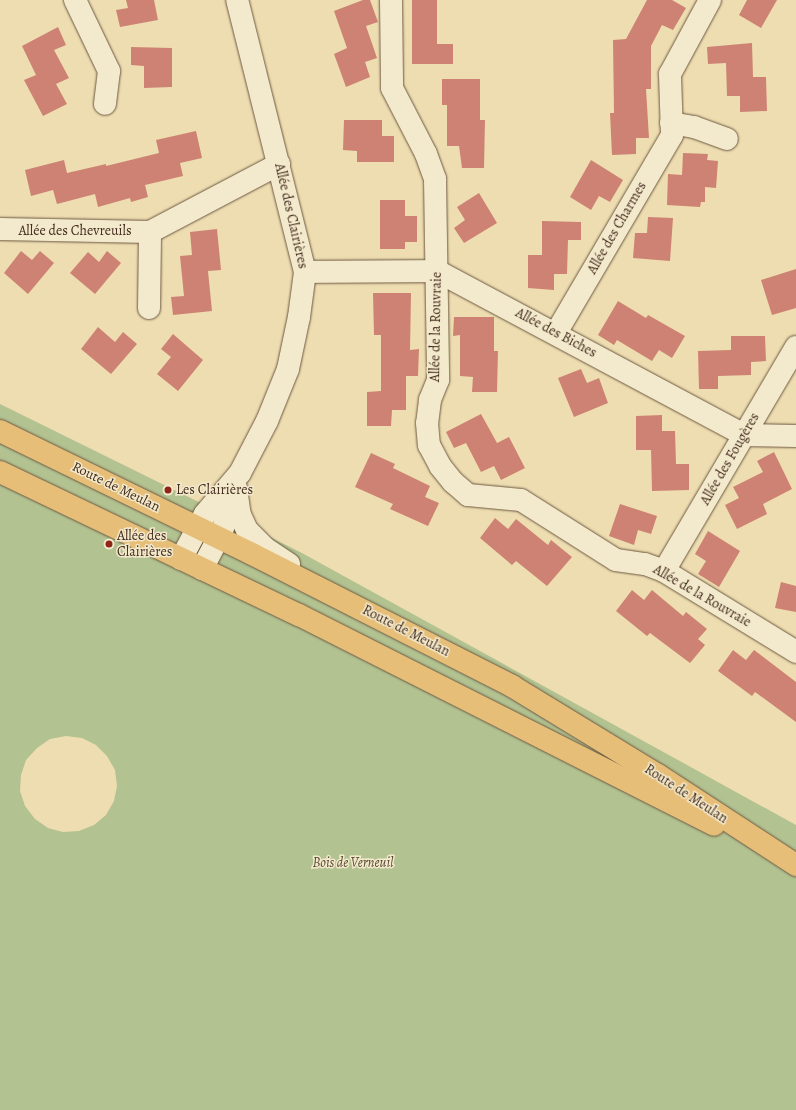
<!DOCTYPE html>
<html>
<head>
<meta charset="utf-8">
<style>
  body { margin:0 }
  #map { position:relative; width:796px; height:1110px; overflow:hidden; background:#edddb0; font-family:Alegreya,serif }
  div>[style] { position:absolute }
  .green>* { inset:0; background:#b2c290 }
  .building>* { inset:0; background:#ce8273 }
  .roads { filter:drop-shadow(0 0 1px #6d5842) drop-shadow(0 0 1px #6d5842) }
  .minor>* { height:22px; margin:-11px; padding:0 11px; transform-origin:11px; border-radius:11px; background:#f3e9cc }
  .major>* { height:22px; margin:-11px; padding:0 11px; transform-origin:11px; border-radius:11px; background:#e6be78 }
  .dots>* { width:11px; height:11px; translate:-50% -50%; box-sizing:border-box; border:2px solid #f3e9cc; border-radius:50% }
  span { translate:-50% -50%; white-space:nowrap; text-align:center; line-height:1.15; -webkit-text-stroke:3px #f3e9cc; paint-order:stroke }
  .street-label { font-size:14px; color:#422b1d }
  .poi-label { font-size:14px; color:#422b1d }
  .left { translate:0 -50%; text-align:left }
  .park-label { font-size:14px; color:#584934; font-style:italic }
</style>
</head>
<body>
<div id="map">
  <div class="green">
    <i style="clip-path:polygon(evenodd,0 404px,300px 552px,796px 825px,796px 1110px,0 1110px,0 404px,66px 736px,82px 738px,96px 745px,107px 756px,115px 770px,117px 786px,114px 801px,106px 815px,94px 825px,79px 831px,63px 832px,48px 828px,35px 819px,25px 806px,20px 791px,21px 775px,26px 760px,37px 748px,50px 739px,66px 736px)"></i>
  </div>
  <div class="building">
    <i style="clip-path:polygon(126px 0,154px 0,158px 20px,120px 27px,116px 10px,128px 8px)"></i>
    <i style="clip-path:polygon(363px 0,370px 0,378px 22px,366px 26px,377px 58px,365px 62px,370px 77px,346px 87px,334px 54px,347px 48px,334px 11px)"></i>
    <i style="clip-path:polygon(412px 0,437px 0,437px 44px,453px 44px,453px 64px,412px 64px)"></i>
    <i style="clip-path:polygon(647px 0,672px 0,686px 8px,673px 30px,662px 25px,651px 46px,651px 89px,646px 89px,649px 138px,636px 138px,636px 154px,612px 155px,610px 113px,614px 113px,613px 40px,626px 39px)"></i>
    <i style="clip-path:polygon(747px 0,777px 0,761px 28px,739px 15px)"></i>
    <i style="clip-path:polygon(58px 27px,66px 45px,54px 50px,69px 78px,56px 84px,67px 104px,43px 116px,24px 80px,36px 75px,22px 46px)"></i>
    <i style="clip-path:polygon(752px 43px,753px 77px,766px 77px,767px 111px,740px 112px,740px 96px,727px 96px,726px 63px,708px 64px,707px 47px)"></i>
    <i style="clip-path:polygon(131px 47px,172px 48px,172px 87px,144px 88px,144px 66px,131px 65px)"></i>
    <i style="clip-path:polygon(442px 79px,480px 79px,480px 120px,485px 120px,484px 168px,462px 168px,459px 146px,447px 146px,447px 105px,442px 105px)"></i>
    <i style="clip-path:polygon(344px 120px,382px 120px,382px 136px,394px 136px,394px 162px,357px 162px,357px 151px,343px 150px)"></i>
    <i style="clip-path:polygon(196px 131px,202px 158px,180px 163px,183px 176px,145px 185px,148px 197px,131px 202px,130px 198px,98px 207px,95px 194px,57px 204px,53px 190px,31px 196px,25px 170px,64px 160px,67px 173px,106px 164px,106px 166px,159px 153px,156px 140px)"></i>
    <i style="clip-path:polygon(683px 153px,708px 154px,707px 160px,718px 161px,716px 188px,705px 187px,705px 202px,701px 202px,700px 207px,667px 205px,668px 174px,682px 175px)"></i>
    <i style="clip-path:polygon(591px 160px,623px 180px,610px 202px,599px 196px,591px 210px,570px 197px)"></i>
    <i style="clip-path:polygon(479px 193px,497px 223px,464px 243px,454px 228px,465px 220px,457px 207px)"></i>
    <i style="clip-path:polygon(380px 200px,405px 200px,405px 216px,417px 216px,417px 242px,405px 242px,405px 249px,380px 249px)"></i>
    <i style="clip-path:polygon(648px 217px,673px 218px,670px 261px,633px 258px,635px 233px,647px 233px)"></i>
    <i style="clip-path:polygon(542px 221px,581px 222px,581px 240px,568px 240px,567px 274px,554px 274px,554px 290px,528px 288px,528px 255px,542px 255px)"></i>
    <i style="clip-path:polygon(217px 229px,221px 270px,208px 271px,212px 311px,173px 315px,171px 297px,184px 296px,180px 256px,192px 255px,190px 232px)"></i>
    <i style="clip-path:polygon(21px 251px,32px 260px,40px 251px,54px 263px,28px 294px,4px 273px)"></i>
    <i style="clip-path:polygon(107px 251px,121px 263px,95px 294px,70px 273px,88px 252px,99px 262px)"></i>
    <i style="clip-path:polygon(796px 269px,796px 308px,772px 315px,761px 280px)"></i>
    <i style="clip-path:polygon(373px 293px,411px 293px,410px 350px,419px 349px,418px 376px,406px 376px,406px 410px,392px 410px,391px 426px,367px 426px,367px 392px,381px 391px,381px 335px,374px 335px)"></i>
    <i style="clip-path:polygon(618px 301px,646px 318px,648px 315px,685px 336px,672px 358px,659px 350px,652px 361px,617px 340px,614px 345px,598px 335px)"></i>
    <i style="clip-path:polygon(454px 317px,494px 317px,494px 351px,498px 351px,497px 392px,472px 392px,473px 377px,460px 376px,460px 335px,453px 336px)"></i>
    <i style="clip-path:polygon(98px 327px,115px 342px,123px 332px,137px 344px,111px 374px,81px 349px)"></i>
    <i style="clip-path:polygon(173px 334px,203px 360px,178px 391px,157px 374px,171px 357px,161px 349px)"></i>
    <i style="clip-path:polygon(731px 336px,765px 336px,766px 361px,751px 362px,751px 375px,718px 376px,718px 389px,699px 389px,698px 351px,731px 350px)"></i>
    <i style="clip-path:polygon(581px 369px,587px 383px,599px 378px,608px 403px,574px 417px,558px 378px)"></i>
    <i style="clip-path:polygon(481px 414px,497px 443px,509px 437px,525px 468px,501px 480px,494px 466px,481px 472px,466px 443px,454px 448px,446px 432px)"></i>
    <i style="clip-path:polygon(662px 415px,662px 431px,675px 431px,676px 464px,689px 464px,689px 490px,652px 491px,651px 450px,636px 450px,636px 416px)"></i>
    <i style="clip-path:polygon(774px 452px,792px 489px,763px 504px,767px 514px,737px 529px,725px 505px,739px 498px,733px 487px,763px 472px,757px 461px)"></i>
    <i style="clip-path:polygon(371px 453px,395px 464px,393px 468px,430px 486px,425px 497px,439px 503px,428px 526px,390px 509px,393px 504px,355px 487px)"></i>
    <i style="clip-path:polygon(620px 504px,657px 516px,651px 534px,638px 530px,634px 545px,609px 536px)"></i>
    <i style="clip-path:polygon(495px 518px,508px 529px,516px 519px,548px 545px,551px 540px,572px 557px,547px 586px,516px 561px,512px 565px,480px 538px)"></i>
    <i style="clip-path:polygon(708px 531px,740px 551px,719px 587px,698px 574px,706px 561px,695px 554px)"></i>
    <i style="clip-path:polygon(781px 582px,796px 586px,796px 612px,775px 608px)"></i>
    <i style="clip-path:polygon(632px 590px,644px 600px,652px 590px,683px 616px,686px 612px,707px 629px,698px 639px,705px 645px,690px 663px,650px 633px,647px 636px,616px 611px)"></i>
    <i style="clip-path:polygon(733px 650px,746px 660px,754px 650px,796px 682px,796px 722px,755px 692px,752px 696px,718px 671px)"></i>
  </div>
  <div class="roads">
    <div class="minor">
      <i style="left:75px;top:0;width:79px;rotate:64.4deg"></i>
      <i style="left:109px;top:71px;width:33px;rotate:97deg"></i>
      <i style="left:391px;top:0;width:88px;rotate:89.3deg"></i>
      <i style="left:392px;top:88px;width:74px;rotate:62.7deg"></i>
      <i style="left:426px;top:154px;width:27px;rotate:70deg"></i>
      <i style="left:435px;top:179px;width:201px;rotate:89.1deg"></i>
      <i style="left:438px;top:380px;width:22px;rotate:112deg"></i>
      <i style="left:430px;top:400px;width:23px;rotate:97deg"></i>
      <i style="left:427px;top:423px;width:22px;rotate:85deg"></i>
      <i style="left:429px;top:445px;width:24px;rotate:62deg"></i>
      <i style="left:440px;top:466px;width:21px;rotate:51deg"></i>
      <i style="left:453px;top:482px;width:20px;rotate:41deg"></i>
      <i style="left:468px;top:495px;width:53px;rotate:5.4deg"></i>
      <i style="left:521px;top:500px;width:112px;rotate:32.3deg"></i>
      <i style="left:616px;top:560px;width:29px;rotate:8deg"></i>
      <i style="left:645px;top:564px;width:20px;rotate:20deg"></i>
      <i style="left:664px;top:571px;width:155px;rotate:31.5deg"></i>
      <i style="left:671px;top:123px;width:23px;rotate:10deg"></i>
      <i style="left:694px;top:127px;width:35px;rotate:20deg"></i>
      <i style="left:0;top:229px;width:150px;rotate:1.1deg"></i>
      <i style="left:150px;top:232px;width:146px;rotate:-27.8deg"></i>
      <i style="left:305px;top:272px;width:132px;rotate:-0.4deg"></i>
      <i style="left:437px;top:271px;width:348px;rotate:28.1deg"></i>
      <i style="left:744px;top:435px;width:52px;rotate:1.1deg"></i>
      <i style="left:149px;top:308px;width:76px;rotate:-89.2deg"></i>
      <i style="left:556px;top:333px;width:229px;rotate:-59.6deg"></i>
      <i style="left:672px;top:135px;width:61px;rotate:-91.9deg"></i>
      <i style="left:670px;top:74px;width:84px;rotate:-61.6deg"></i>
      <i style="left:236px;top:488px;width:27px;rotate:82deg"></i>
      <i style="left:240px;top:515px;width:17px;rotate:65deg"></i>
      <i style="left:247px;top:530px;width:25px;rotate:45deg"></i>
      <i style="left:265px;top:548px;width:29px;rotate:34deg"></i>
      <i style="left:181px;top:559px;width:51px;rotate:-61.9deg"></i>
      <i style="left:205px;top:514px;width:54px;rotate:-49.5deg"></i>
      <i style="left:240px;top:473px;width:59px;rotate:-62.6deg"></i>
      <i style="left:267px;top:421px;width:56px;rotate:-68deg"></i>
      <i style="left:288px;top:369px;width:53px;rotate:-78.1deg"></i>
      <i style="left:299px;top:317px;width:45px;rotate:-82.4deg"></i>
      <i style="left:305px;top:272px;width:280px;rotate:-104deg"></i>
      <i style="left:202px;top:569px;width:43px;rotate:-62.2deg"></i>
      <i style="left:222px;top:531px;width:39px;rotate:-71deg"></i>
      <i style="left:664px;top:571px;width:260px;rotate:-59.5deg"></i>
    </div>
    <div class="major">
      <i style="left:0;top:431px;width:280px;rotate:26deg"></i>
      <i style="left:252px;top:554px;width:292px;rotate:26.9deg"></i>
      <i style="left:512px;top:686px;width:171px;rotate:31.4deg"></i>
      <i style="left:658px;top:775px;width:165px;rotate:33.1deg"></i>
      <i style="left:0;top:472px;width:331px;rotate:25.6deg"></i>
      <i style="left:299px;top:615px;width:465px;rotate:26.8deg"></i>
    </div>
  </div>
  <div class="dots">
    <i style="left:168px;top:490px;background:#8f2418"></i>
    <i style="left:109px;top:544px;background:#8f2418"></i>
  </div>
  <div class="street-label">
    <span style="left:291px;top:216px;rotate:77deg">Allée des Clairières</span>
    <span style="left:617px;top:228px;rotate:-60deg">Allée des Charmes</span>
    <span style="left:75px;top:231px">Allée des Chevreuils</span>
    <span style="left:436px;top:327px;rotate:-89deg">Allée de la Rouvraie</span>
    <span style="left:556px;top:333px;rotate:28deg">Allée des Biches</span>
    <span style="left:730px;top:459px;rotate:-60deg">Allée des Fougères</span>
    <span style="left:116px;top:487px;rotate:26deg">Route de Meulan</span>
    <span style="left:702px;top:596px;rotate:30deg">Allée de la Rouvraie</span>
    <span style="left:406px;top:631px;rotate:27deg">Route de Meulan</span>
    <span style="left:686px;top:794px;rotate:33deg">Route de Meulan</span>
  </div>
  <div class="poi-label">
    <span class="left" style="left:176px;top:490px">Les Clairières</span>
    <span class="left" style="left:117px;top:544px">Allée des<br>Clairières</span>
  </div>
  <div class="park-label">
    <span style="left:353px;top:863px">Bois de Verneuil</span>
  </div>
</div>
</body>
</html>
